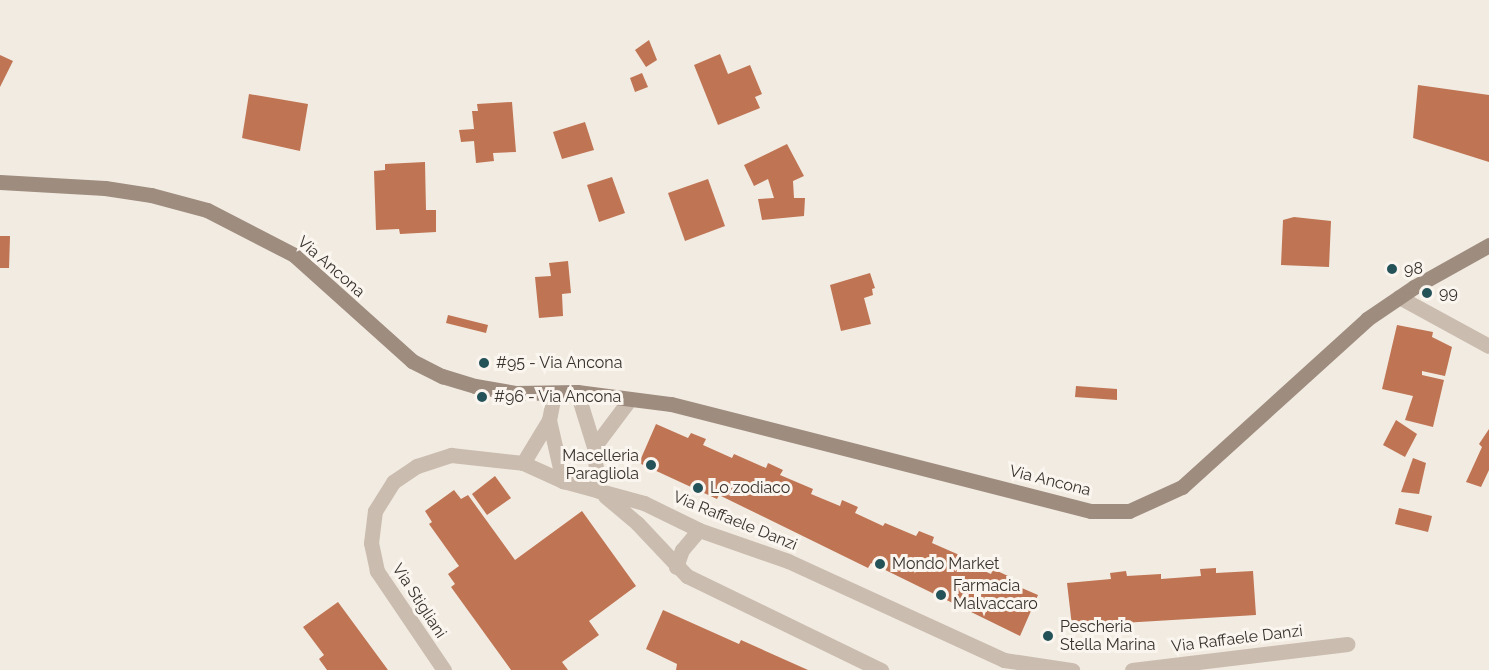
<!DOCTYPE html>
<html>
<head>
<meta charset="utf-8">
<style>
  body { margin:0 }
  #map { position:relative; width:1489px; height:670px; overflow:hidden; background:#f2ebe1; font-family:Raleway,sans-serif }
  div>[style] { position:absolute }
  .building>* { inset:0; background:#bf7453 }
  .street>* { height:15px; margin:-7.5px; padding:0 7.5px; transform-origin:7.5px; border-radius:7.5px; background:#cabcae }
  .secondary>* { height:15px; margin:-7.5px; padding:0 7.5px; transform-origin:7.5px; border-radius:7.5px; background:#9e8c7f }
  .dots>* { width:16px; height:16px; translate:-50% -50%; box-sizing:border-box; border:3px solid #faf5ee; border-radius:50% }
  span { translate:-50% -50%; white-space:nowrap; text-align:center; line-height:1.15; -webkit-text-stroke:6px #faf5ee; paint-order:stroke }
  .street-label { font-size:16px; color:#39312c }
  .poi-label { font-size:16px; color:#39312c }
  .left { translate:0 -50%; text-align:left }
  .right { translate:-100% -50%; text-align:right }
</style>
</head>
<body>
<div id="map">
  <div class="building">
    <i style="clip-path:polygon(649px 40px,657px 60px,646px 67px,635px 50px)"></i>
    <i style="clip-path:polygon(720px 54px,728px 74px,750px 65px,762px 94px,755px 97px,760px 108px,718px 125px,694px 65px)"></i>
    <i style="clip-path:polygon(0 55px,13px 61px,0 87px)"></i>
    <i style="clip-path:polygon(642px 73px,648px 87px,635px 92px,630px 78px)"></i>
    <i style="clip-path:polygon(1418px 85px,1489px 95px,1489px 162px,1413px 138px)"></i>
    <i style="clip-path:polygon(249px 94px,308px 104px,300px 151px,242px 138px)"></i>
    <i style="clip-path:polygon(512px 102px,516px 152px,493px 153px,494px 161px,476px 163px,474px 141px,461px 142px,459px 130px,474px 129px,472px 111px,478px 111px,477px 104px)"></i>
    <i style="clip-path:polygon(585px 122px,594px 150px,562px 159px,553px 132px)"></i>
    <i style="clip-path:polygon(787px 144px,804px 176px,793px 181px,794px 198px,805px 198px,804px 216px,762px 220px,758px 199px,774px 198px,768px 179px,754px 186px,744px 165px)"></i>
    <i style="clip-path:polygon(425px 162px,426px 210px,436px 210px,436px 232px,400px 234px,399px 229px,376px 230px,374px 171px,385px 170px,385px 164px)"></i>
    <i style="clip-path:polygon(612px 177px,625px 213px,599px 222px,587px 185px)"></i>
    <i style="clip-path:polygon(708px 179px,725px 226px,685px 241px,668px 193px)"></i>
    <i style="clip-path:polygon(1294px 217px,1331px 221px,1329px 267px,1281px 265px,1283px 220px)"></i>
    <i style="clip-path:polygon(0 236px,10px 236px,9px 268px,0 268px)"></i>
    <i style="clip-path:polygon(568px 261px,571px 293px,562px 294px,563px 316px,539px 318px,535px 277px,551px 276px,549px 263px)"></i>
    <i style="clip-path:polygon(870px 273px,875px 288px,872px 289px,873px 295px,864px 298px,871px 324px,841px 331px,830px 285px)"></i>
    <i style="clip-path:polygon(448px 315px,488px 325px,486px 333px,446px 323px)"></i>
    <i style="clip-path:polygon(1397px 325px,1433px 332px,1432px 337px,1452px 347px,1445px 376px,1422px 371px,1422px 375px,1444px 380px,1433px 427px,1405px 420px,1413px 396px,1382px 389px)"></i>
    <i style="clip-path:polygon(1076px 386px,1117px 389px,1117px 400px,1075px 397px)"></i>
    <i style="clip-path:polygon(1396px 420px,1417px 434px,1405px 457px,1383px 445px)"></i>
    <i style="clip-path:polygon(656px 424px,688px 438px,691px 433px,706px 439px,703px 445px,732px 458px,734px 454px,766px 468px,768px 463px,783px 470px,780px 475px,813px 489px,811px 494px,840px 506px,842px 500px,858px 507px,855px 513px,883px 526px,885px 523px,916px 536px,919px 531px,934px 537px,932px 543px,964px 557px,962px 561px,991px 574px,993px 569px,1008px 576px,1006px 581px,1038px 595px,1020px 636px,871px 563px,868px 568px,719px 495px,717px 499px,639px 463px)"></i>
    <i style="clip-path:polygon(1489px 429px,1489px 470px,1481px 487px,1466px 482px,1482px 447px,1479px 444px)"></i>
    <i style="clip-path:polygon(1413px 458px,1426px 463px,1419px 494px,1401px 492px)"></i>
    <i style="clip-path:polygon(495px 476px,511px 498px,487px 515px,472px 494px)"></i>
    <i style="clip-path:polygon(454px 490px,461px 499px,468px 495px,515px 560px,582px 511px,636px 586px,589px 621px,599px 635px,562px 662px,568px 670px,511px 670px,451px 587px,455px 584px,448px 574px,459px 566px,429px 524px,432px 522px,425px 511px)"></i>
    <i style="clip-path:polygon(1399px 508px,1432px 516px,1428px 532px,1395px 524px)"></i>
    <i style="clip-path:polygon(1216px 568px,1216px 573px,1253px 571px,1256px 615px,1072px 626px,1067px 583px,1111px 579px,1110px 573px,1126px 571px,1127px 576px,1161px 574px,1161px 579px,1201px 576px,1200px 569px)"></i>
    <i style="clip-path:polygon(338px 602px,388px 670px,327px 670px,319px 659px,324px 655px,303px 627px)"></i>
    <i style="clip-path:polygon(663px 610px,739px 644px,741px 640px,808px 670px,676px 670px,677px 664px,646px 649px)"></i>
  </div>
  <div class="street">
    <i style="left:1399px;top:297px;width:102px;rotate:28.6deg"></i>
    <i style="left:577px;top:392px;width:58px;rotate:72.8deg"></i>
    <i style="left:594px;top:447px;width:44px;rotate:84.8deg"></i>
    <i style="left:549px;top:420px;width:63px;rotate:77.1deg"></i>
    <i style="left:594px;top:447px;width:60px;rotate:-53.1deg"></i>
    <i style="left:523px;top:463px;width:50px;rotate:-58.8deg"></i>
    <i style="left:549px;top:420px;width:25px;rotate:-79deg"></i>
    <i style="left:605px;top:496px;width:42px;rotate:40.2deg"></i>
    <i style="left:637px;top:523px;width:73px;rotate:46.7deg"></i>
    <i style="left:687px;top:576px;width:216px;rotate:25.9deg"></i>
    <i style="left:676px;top:567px;width:18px;rotate:-71deg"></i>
    <i style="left:682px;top:550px;width:26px;rotate:-50deg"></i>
    <i style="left:444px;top:670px;width:120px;rotate:-124.1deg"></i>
    <i style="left:377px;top:571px;width:29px;rotate:-102deg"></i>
    <i style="left:371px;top:543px;width:32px;rotate:-83deg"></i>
    <i style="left:375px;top:511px;width:34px;rotate:-58deg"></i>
    <i style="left:393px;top:482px;width:29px;rotate:-34deg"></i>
    <i style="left:417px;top:466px;width:36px;rotate:-18deg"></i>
    <i style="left:451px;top:455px;width:72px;rotate:6.3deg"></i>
    <i style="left:523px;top:463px;width:44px;rotate:24.2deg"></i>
    <i style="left:563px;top:481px;width:84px;rotate:15.2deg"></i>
    <i style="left:644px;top:503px;width:61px;rotate:26.1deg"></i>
    <i style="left:699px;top:530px;width:94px;rotate:19.2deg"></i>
    <i style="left:788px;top:561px;width:238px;rotate:24.6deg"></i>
    <i style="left:1004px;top:660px;width:69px;rotate:8.4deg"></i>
    <i style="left:1132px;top:670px;width:217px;rotate:-6.9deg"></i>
  </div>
  <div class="secondary">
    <i style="left:0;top:182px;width:105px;rotate:3.3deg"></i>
    <i style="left:105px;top:188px;width:47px;rotate:8.7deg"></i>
    <i style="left:151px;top:195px;width:58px;rotate:15deg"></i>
    <i style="left:207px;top:210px;width:98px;rotate:27.3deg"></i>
    <i style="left:294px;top:255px;width:159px;rotate:41.9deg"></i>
    <i style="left:412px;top:361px;width:34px;rotate:27deg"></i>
    <i style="left:442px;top:376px;width:34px;rotate:17deg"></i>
    <i style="left:475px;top:386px;width:42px;rotate:9.7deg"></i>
    <i style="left:516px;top:393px;width:61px;rotate:-0.9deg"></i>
    <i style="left:577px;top:392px;width:95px;rotate:7.3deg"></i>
    <i style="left:671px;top:404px;width:433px;rotate:14.3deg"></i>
    <i style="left:1091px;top:511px;width:38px"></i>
    <i style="left:1129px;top:511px;width:58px;rotate:-24.4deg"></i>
    <i style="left:1182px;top:487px;width:250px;rotate:-42.2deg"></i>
    <i style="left:1367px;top:319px;width:57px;rotate:-34.2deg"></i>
    <i style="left:1414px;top:287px;width:86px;rotate:-29.2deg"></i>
  </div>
  <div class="dots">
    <i style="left:1392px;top:269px;background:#235259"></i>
    <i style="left:1427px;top:293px;background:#235259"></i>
    <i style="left:484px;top:363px;background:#235259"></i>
    <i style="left:482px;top:397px;background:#235259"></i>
    <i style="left:651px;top:465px;background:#235259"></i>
    <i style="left:698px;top:488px;background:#235259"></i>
    <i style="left:880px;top:564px;background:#235259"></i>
    <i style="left:941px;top:595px;background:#235259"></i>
    <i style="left:1048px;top:636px;background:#235259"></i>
  </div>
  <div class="street-label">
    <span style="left:331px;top:267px;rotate:41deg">Via Ancona</span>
    <span style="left:1050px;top:481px;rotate:14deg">Via Ancona</span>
    <span style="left:735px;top:521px;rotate:22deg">Via Raffaele Danzi</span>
    <span style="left:419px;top:601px;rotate:57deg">Via Stigliani</span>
    <span style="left:1237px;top:639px;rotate:-7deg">Via Raffaele Danzi</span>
  </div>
  <div class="poi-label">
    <span class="left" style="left:1404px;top:269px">98</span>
    <span class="left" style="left:1439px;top:293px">99</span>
    <span class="left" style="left:496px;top:363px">#95 - Via Ancona</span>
    <span class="left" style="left:494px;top:397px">#96 - Via Ancona</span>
    <span class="right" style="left:639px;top:465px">Macelleria<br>Paragliola</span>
    <span class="left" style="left:710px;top:488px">Lo zodiaco</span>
    <span class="left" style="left:892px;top:564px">Mondo Market</span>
    <span class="left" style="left:953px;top:595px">Farmacia<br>Malvaccaro</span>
    <span class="left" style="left:1060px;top:636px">Pescheria<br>Stella Marina</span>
  </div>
</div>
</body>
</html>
